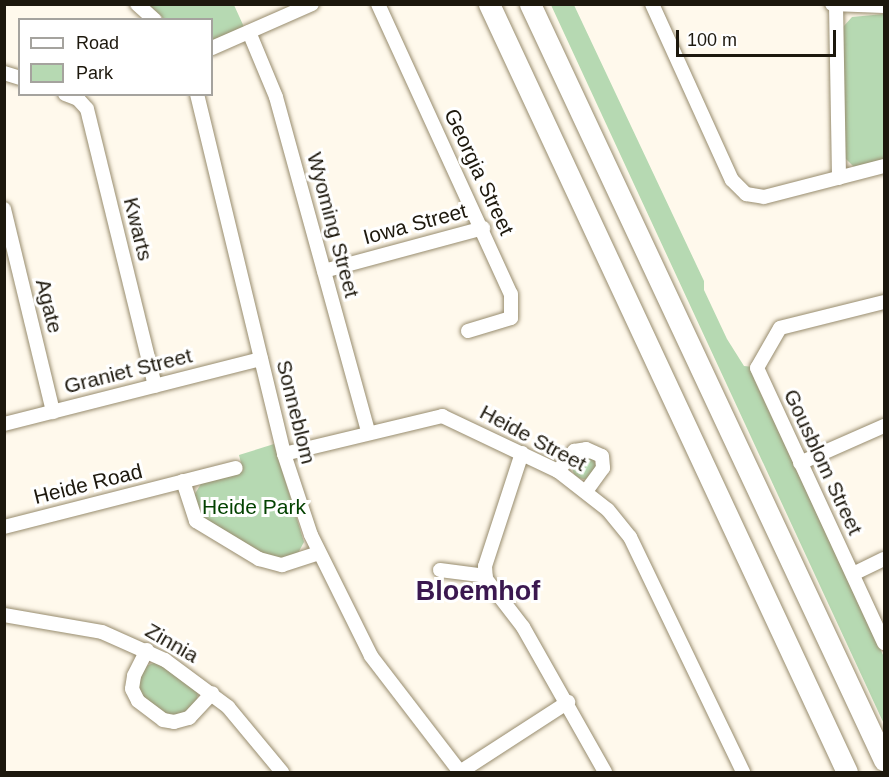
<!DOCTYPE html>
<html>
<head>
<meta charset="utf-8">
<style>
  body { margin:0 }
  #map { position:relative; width:889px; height:777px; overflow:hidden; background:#fff9ec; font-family:Arial,sans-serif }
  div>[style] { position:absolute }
  .green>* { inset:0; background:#b6d9b2 }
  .round { border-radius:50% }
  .roads { filter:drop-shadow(0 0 2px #988c6e) drop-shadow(0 0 2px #988c6e) }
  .minor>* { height:14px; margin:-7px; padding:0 7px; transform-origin:7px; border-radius:7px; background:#fff }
  .highway>* { height:21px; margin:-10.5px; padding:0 10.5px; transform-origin:10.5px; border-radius:10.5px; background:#fff }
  span { translate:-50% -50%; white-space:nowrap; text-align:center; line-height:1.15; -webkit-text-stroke:6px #fff; paint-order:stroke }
  .street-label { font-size:21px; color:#1d180d }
  .park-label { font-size:21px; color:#034201 }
  .district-label { font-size:27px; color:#3b184f; font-weight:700 }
  .frame { position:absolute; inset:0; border:6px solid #1d180d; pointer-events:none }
  .legend { position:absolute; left:18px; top:18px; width:195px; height:78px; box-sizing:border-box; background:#fff; border:2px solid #a5a39e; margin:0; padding:8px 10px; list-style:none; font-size:18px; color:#1d180d }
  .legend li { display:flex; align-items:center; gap:12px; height:30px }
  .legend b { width:30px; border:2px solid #a5a39e }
  .scale { position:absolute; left:676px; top:30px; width:160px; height:27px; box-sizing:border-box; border:3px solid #1d180d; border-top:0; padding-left:8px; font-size:18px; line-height:21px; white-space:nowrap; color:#1d180d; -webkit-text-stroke:4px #fff; paint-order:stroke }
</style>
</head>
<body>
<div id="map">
  <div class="green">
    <i style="clip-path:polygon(149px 5px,234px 5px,244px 27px,212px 41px,212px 20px,164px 19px)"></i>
    <i style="clip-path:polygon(551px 5px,574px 5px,704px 281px,704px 290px,727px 339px,744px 366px,753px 367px,754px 379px,884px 657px,884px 724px)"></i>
    <i style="clip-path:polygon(884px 14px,884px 161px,854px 167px,845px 158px,843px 27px,852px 17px)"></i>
    <i style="clip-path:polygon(274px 444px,304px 542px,297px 555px,282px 559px,270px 558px,201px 517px,193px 497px,202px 482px,243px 471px,239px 455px)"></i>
    <i class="round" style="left:572px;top:455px;width:24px;height:24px"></i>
    <i style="clip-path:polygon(156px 662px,198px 690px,197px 703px,180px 716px,167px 715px,141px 696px,138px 683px,146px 666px)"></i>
  </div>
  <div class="roads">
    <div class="minor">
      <i style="left:137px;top:4px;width:24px;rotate:42deg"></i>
      <i style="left:378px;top:4px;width:319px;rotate:65.4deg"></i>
      <i style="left:511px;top:294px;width:24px;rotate:90deg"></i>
      <i style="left:511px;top:318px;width:45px;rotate:163.2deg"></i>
      <i style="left:652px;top:4px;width:193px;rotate:65.6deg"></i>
      <i style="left:732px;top:180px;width:20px;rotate:45deg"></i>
      <i style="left:746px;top:194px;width:18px;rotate:9deg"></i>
      <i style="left:764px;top:197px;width:124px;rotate:-14.5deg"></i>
      <i style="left:832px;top:4px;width:52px;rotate:2.2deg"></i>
      <i style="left:836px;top:5px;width:173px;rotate:89deg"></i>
      <i style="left:249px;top:32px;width:70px;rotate:67.4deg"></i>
      <i style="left:276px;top:97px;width:347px;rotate:74.6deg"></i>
      <i style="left:212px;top:48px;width:109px;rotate:-23.7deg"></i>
      <i style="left:4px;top:73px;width:17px;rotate:17deg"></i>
      <i style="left:65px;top:94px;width:14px;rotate:21deg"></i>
      <i style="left:78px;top:99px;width:13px;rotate:48deg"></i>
      <i style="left:87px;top:109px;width:285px;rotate:76.2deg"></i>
      <i style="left:197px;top:94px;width:370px;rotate:76.4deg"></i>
      <i style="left:284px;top:454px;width:85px;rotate:71.6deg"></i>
      <i style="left:311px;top:535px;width:135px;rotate:63.6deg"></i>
      <i style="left:371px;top:656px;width:146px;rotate:52.5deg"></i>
      <i style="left:4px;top:209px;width:209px;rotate:76.4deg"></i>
      <i style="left:324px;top:271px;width:165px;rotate:-15.1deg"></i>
      <i style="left:884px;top:302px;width:107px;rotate:166deg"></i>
      <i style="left:780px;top:328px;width:46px;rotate:119.9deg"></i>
      <i style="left:757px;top:368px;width:303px;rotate:65.2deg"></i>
      <i style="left:4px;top:424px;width:265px;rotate:-14.2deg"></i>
      <i style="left:522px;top:453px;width:119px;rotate:108.1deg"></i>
      <i style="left:485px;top:566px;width:13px;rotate:86deg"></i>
      <i style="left:486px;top:579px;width:61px;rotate:52.4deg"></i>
      <i style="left:523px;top:627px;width:167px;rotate:60.5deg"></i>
      <i style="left:284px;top:454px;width:163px;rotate:-13.5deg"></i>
      <i style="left:442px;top:416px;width:128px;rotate:25.4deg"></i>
      <i style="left:558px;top:471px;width:63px;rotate:38deg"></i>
      <i style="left:608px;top:510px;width:35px;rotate:51deg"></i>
      <i style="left:630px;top:537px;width:261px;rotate:64.3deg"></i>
      <i style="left:800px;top:463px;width:92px;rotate:-23.8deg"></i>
      <i style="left:558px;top:471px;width:26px;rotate:-51deg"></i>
      <i style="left:574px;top:451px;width:12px;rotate:-9deg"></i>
      <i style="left:586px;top:449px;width:17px;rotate:24deg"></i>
      <i style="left:602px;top:456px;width:12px;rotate:85deg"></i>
      <i style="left:603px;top:468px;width:29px;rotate:126deg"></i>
      <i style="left:183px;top:481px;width:42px;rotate:72deg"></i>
      <i style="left:196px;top:521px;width:74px;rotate:31.1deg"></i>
      <i style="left:259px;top:559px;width:24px;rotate:15deg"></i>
      <i style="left:282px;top:565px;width:38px;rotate:-18deg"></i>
      <i style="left:4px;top:527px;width:239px;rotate:-14.3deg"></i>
      <i style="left:440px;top:570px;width:46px;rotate:7.4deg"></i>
      <i style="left:853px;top:574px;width:34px;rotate:-26deg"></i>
      <i style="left:4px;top:615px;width:99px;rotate:9.8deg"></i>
      <i style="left:102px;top:632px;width:69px;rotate:24deg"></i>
      <i style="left:165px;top:660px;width:79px;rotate:36.7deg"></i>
      <i style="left:228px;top:707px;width:85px;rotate:50.3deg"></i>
      <i style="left:147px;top:650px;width:29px;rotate:117deg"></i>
      <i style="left:134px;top:676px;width:13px;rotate:99deg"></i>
      <i style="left:132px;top:689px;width:13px;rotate:63deg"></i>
      <i style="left:138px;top:701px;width:31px;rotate:37deg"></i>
      <i style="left:163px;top:720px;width:11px;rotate:10deg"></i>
      <i style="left:174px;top:722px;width:16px;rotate:-15deg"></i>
      <i style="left:189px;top:718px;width:34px;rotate:-47deg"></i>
      <i style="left:460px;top:772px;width:129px;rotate:-32.9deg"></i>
    </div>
    <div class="highway">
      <i style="left:489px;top:4px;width:847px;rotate:65.01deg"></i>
      <i style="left:530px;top:4px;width:835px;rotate:64.91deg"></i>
    </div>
  </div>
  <div class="street-label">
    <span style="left:479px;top:172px;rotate:65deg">Georgia Street</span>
    <span style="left:415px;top:224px;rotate:-15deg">Iowa Street</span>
    <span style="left:333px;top:225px;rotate:75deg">Wyoming Street</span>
    <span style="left:138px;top:229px;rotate:76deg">Kwarts</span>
    <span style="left:49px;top:306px;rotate:76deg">Agate</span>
    <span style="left:128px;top:371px;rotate:-14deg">Graniet Street</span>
    <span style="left:296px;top:412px;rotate:76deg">Sonneblom</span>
    <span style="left:533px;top:438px;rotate:28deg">Heide Street</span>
    <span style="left:823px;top:462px;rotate:65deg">Gousblom Street</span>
    <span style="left:88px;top:484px;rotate:-14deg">Heide Road</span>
    <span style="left:172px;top:643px;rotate:30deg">Zinnia</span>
  </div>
  <div class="park-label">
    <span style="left:254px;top:507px">Heide Park</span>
  </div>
  <div class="district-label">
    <span style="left:478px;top:592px">Bloemhof</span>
  </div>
  <div class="frame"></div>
  <ul class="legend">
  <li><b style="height:8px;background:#fff"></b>Road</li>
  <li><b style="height:16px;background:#b6d9b2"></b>Park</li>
  </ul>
  <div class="scale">100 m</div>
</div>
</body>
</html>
